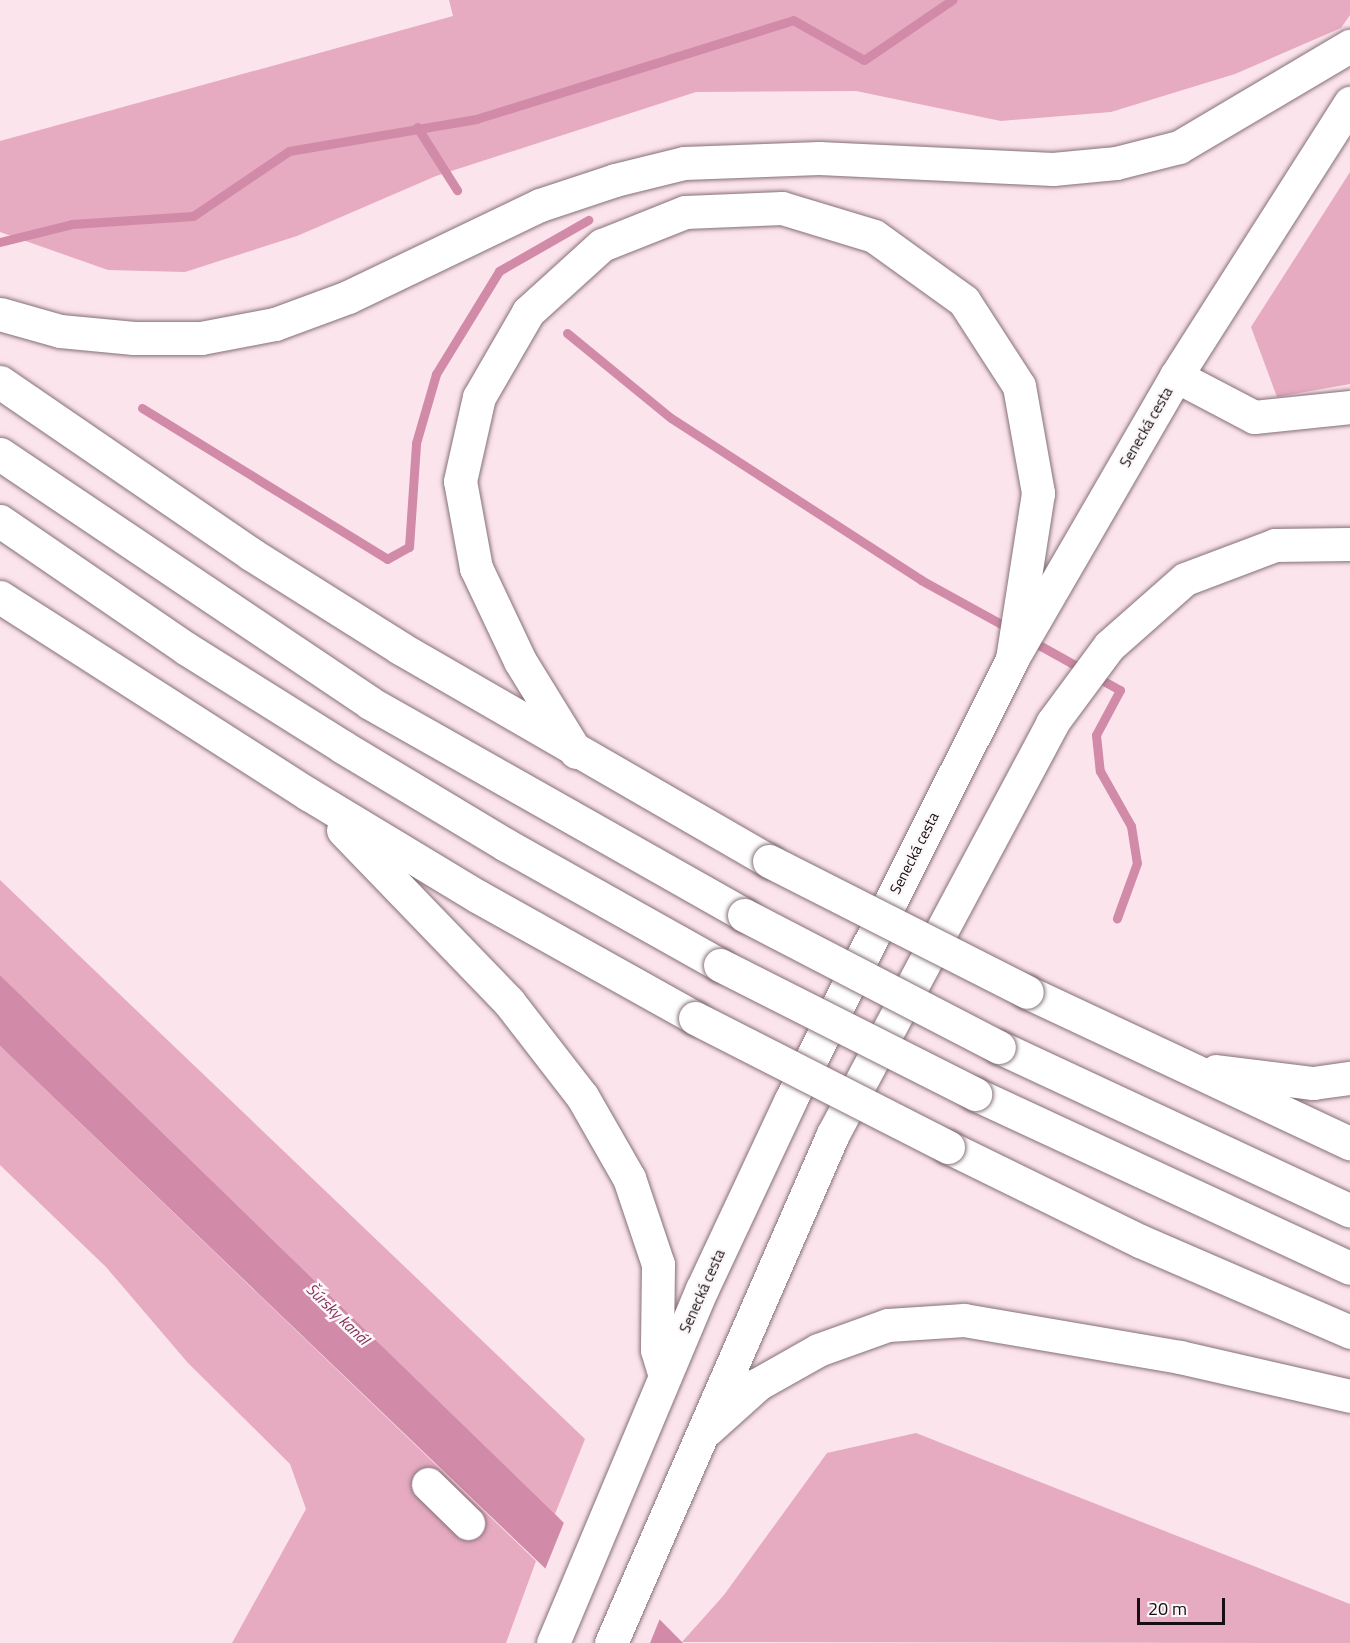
<!DOCTYPE html>
<html>
<head>
<meta charset="utf-8">
<style>
  body { margin:0 }
  #map { position:relative; width:1350px; height:1643px; overflow:hidden; background:#fce4ec; font-family:"Titillium Web",sans-serif }
  div>[style] { position:absolute }
  .green>* { inset:0; background:#e6aac1 }
  .water>* { inset:0; background:#d18aa7 }
  .pier>* { inset:0; background:#fce4ec }
  .stream>* { height:9px; margin:-4.5px; padding:0 4.5px; transform-origin:4.5px; border-radius:4.5px; background:#d18aa7 }
  .roads { filter:drop-shadow(0 0 2px #857078) drop-shadow(0 0 2px #857078) }
  .minor>* { height:33px; margin:-16.5px; padding:0 16.5px; transform-origin:16.5px; border-radius:16.5px; background:#fff }
  .major>* { height:33px; margin:-16.5px; padding:0 16.5px; transform-origin:16.5px; border-radius:16.5px; background:#fff }
  .highway>* { height:33px; margin:-16.5px; padding:0 16.5px; transform-origin:16.5px; border-radius:16.5px; background:#fff }
  .bridges { filter:drop-shadow(0 0 2px #857078) drop-shadow(0 0 2px #857078) }
  .highway-bridge>* { height:33px; margin:-16.5px; padding:0 16.5px; transform-origin:16.5px; border-radius:16.5px; background:#fff }
  span { translate:-50% -50%; white-space:nowrap; text-align:center; line-height:1.15; -webkit-text-stroke:5px #fcf7f9; paint-order:stroke }
  .street-label { font-size:15px; color:#160e11 }
  .water-label { font-size:16px; color:#853158; font-style:italic }
  .scale { position:absolute; left:1137px; top:1598px; width:88px; height:27px; box-sizing:border-box; border:3px solid #160e11; border-top:0; padding-left:8px; font-size:18px; line-height:21px; white-space:nowrap; color:#160e11; -webkit-text-stroke:4px #fcf7f9; paint-order:stroke }
</style>
</head>
<body>
<div id="map">
  <div class="green">
    <i style="clip-path:polygon(449px 0,1350px 0,1350px 15px,1341px 28px,1235px 74px,1111px 112px,1001px 121px,856px 91px,696px 92px,436px 176px,297px 236px,185px 272px,108px 270px,0 232px,0 141px,453px 16px)"></i>
    <i style="clip-path:polygon(1350px 172px,1350px 384px,1277px 397px,1251px 327px)"></i>
    <i style="clip-path:polygon(0 880px,585px 1439px,555px 1514px,0 975px)"></i>
    <i style="clip-path:polygon(0 1046px,536px 1561px,506px 1643px,232px 1643px,306px 1509px,290px 1464px,188px 1363px,106px 1267px,0 1165px)"></i>
    <i style="clip-path:polygon(916px 1433px,1350px 1604px,1350px 1643px,682px 1642px,724px 1595px,827px 1453px)"></i>
  </div>
  <div class="water">
    <i style="clip-path:polygon(0 975px,555px 1514px,683px 1643px,623px 1643px,0 1046px)"></i>
  </div>
  <div class="pier">
    <i style="clip-path:polygon(565px 1520px,661px 1616px,650px 1643px,619px 1643px,544px 1572px)"></i>
  </div>
  <div class="stream">
    <i style="left:417px;top:127px;width:75px;rotate:57.6deg"></i>
    <i style="left:0;top:242px;width:74px;rotate:-14deg"></i>
    <i style="left:72px;top:224px;width:121px;rotate:-3.8deg"></i>
    <i style="left:193px;top:216px;width:116px;rotate:-34.1deg"></i>
    <i style="left:289px;top:151px;width:190px;rotate:-9.7deg"></i>
    <i style="left:476px;top:119px;width:332px;rotate:-17.3deg"></i>
    <i style="left:793px;top:20px;width:81px;rotate:29.4deg"></i>
    <i style="left:864px;top:60px;width:107px;rotate:-34.3deg"></i>
    <i style="left:567px;top:333px;width:134px;rotate:39.3deg"></i>
    <i style="left:671px;top:418px;width:298px;rotate:32.9deg"></i>
    <i style="left:921px;top:580px;width:102px;rotate:28.8deg"></i>
    <i style="left:142px;top:408px;width:288px;rotate:31.6deg"></i>
    <i style="left:387px;top:559px;width:25px;rotate:-29deg"></i>
    <i style="left:409px;top:547px;width:104px;rotate:-86.1deg"></i>
    <i style="left:416px;top:443px;width:72px;rotate:-73.8deg"></i>
    <i style="left:436px;top:374px;width:121px;rotate:-58.5deg"></i>
    <i style="left:499px;top:271px;width:103px;rotate:-29.8deg"></i>
    <i style="left:1030px;top:640px;width:103px;rotate:29.1deg"></i>
    <i style="left:1120px;top:690px;width:51px;rotate:118.1deg"></i>
    <i style="left:1096px;top:735px;width:36px;rotate:84deg"></i>
    <i style="left:1100px;top:771px;width:63px;rotate:60.6deg"></i>
    <i style="left:1131px;top:826px;width:37px;rotate:81deg"></i>
    <i style="left:1137px;top:863px;width:59px;rotate:110deg"></i>
  </div>
  <div class="roads">
    <div class="minor">
      <i style="left:1176px;top:376px;width:88px;rotate:27.7deg"></i>
      <i style="left:1254px;top:417px;width:97px;rotate:-5.9deg"></i>
      <i style="left:428px;top:1484px;width:56px;rotate:44.3deg"></i>
    </div>
    <div class="major">
      <i style="left:553px;top:1643px;width:384px;rotate:-67.2deg"></i>
      <i style="left:702px;top:1289px;width:208px;rotate:-64.9deg"></i>
      <i style="left:790px;top:1101px;width:495px;rotate:-63.3deg"></i>
      <i style="left:1012px;top:659px;width:327px;rotate:-59.9deg"></i>
      <i style="left:1176px;top:376px;width:324px;rotate:-57.5deg"></i>
    </div>
    <div class="highway">
      <i style="left:0;top:314px;width:62px;rotate:15.8deg"></i>
      <i style="left:60px;top:331px;width:74px;rotate:5.4deg"></i>
      <i style="left:134px;top:338px;width:67px"></i>
      <i style="left:201px;top:338px;width:75px;rotate:-10.7deg"></i>
      <i style="left:275px;top:324px;width:78px;rotate:-20.3deg"></i>
      <i style="left:348px;top:297px;width:213px;rotate:-25.6deg"></i>
      <i style="left:540px;top:205px;width:79px;rotate:-18.4deg"></i>
      <i style="left:615px;top:180px;width:71px;rotate:-13.8deg"></i>
      <i style="left:684px;top:163px;width:135px;rotate:-2.1deg"></i>
      <i style="left:819px;top:158px;width:234px;rotate:2.7deg"></i>
      <i style="left:1053px;top:169px;width:63px;rotate:-5.4deg"></i>
      <i style="left:1116px;top:163px;width:65px;rotate:-14.3deg"></i>
      <i style="left:1179px;top:147px;width:199px;rotate:-30.6deg"></i>
      <i style="left:0;top:382px;width:304px;rotate:34.4deg"></i>
      <i style="left:251px;top:554px;width:176px;rotate:32.2deg"></i>
      <i style="left:400px;top:648px;width:426px;rotate:30deg"></i>
      <i style="left:0;top:454px;width:446px;rotate:33.9deg"></i>
      <i style="left:370px;top:703px;width:430px;rotate:29.5deg"></i>
      <i style="left:0;top:521px;width:227px;rotate:34.4deg"></i>
      <i style="left:187px;top:649px;width:184px;rotate:32.1deg"></i>
      <i style="left:343px;top:747px;width:190px;rotate:31deg"></i>
      <i style="left:506px;top:845px;width:245px;rotate:29.3deg"></i>
      <i style="left:0;top:597px;width:366px;rotate:32.6deg"></i>
      <i style="left:308px;top:794px;width:197px;rotate:31.1deg"></i>
      <i style="left:477px;top:896px;width:250px;rotate:29.2deg"></i>
      <i style="left:576px;top:752px;width:107px;rotate:-121.6deg"></i>
      <i style="left:520px;top:661px;width:103px;rotate:-115.3deg"></i>
      <i style="left:476px;top:568px;width:88px;rotate:-100.4deg"></i>
      <i style="left:460px;top:481px;width:86px;rotate:-77.3deg"></i>
      <i style="left:479px;top:397px;width:98px;rotate:-60deg"></i>
      <i style="left:528px;top:312px;width:100px;rotate:-42.2deg"></i>
      <i style="left:602px;top:245px;width:89px;rotate:-21.7deg"></i>
      <i style="left:685px;top:212px;width:97px;rotate:-2.4deg"></i>
      <i style="left:782px;top:208px;width:96px;rotate:16.9deg"></i>
      <i style="left:874px;top:236px;width:111px;rotate:35.8deg"></i>
      <i style="left:964px;top:301px;width:101px;rotate:57.1deg"></i>
      <i style="left:1019px;top:386px;width:109px;rotate:79.9deg"></i>
      <i style="left:1038px;top:493px;width:168px;rotate:98.9deg"></i>
      <i style="left:343px;top:830px;width:239px;rotate:46deg"></i>
      <i style="left:509px;top:1002px;width:119px;rotate:52.2deg"></i>
      <i style="left:582px;top:1096px;width:95px;rotate:60.2deg"></i>
      <i style="left:629px;top:1178px;width:91px;rotate:71.4deg"></i>
      <i style="left:658px;top:1264px;width:86px;rotate:90.7deg"></i>
      <i style="left:657px;top:1350px;width:27px;rotate:73deg"></i>
      <i style="left:1027px;top:992px;width:357px;rotate:25.1deg"></i>
      <i style="left:999px;top:1047px;width:387px;rotate:25deg"></i>
      <i style="left:1216px;top:1071px;width:98px;rotate:7.1deg"></i>
      <i style="left:1313px;top:1083px;width:37px;rotate:-8deg"></i>
      <i style="left:975px;top:1094px;width:413px;rotate:24.9deg"></i>
      <i style="left:948px;top:1147px;width:214px;rotate:26.1deg"></i>
      <i style="left:1140px;top:1241px;width:229px;rotate:23.4deg"></i>
      <i style="left:708px;top:1429px;width:67px;rotate:-42deg"></i>
      <i style="left:758px;top:1384px;width:69px;rotate:-29.5deg"></i>
      <i style="left:818px;top:1350px;width:74px;rotate:-19.7deg"></i>
      <i style="left:888px;top:1325px;width:76px;rotate:-3.8deg"></i>
      <i style="left:964px;top:1320px;width:219px;rotate:9.7deg"></i>
      <i style="left:1180px;top:1357px;width:174px;rotate:12.9deg"></i>
      <i style="left:611px;top:1643px;width:555px;rotate:-66.44deg"></i>
      <i style="left:833px;top:1134px;width:466px;rotate:-61.9deg"></i>
      <i style="left:1052px;top:723px;width:96px;rotate:-53.5deg"></i>
      <i style="left:1109px;top:646px;width:101px;rotate:-41.4deg"></i>
      <i style="left:1185px;top:579px;width:96px;rotate:-20.7deg"></i>
      <i style="left:1275px;top:545px;width:75px;rotate:-0.8deg"></i>
    </div>
  </div>
  <div class="bridges">
    <div class="highway-bridge">
      <i style="left:769px;top:861px;width:289px;rotate:26.9deg"></i>
      <i style="left:744px;top:915px;width:287px;rotate:27.4deg"></i>
      <i style="left:720px;top:965px;width:286px;rotate:26.8deg"></i>
      <i style="left:695px;top:1018px;width:284px;rotate:27deg"></i>
    </div>
  </div>
  <div class="street-label">
    <span style="left:1146px;top:427px;rotate:-60deg">Senecká cesta</span>
    <span style="left:914px;top:853px;rotate:-63deg">Senecká cesta</span>
    <span style="left:702px;top:1291px;rotate:-66deg">Senecká cesta</span>
  </div>
  <div class="water-label">
    <span style="left:338px;top:1314px;rotate:44deg">Šúrsky kanál</span>
  </div>
  <div class="scale">20 m</div>
</div>
</body>
</html>
